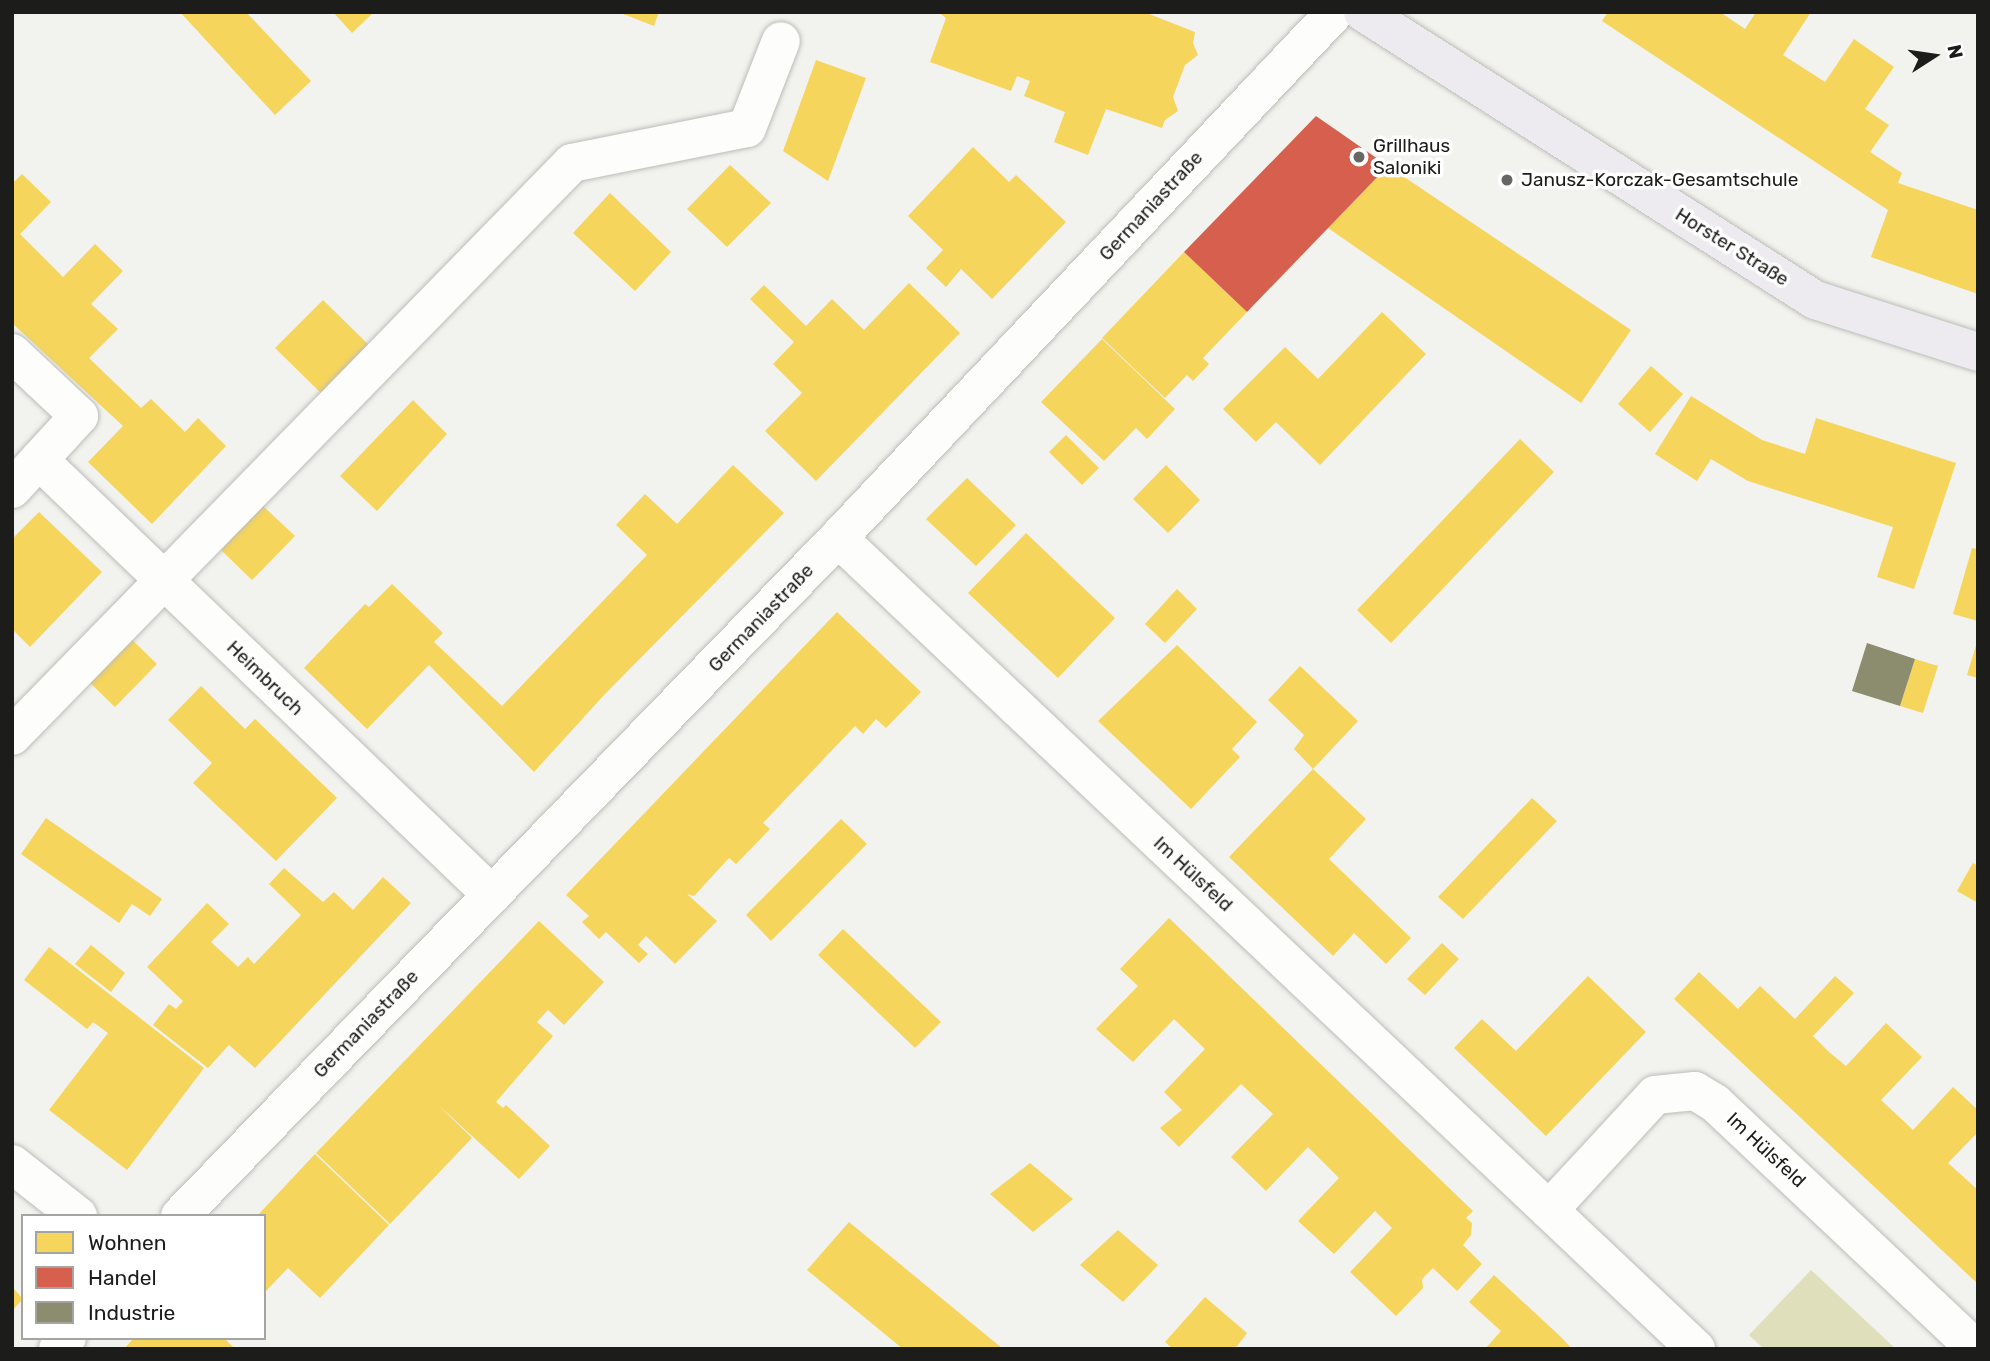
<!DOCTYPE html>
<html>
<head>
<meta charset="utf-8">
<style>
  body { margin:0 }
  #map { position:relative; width:1990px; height:1361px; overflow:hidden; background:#f2f2ee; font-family:Rubik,sans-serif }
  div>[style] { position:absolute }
  .green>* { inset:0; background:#e0dfbc }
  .homes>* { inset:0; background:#f6d55c }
  .shops>* { inset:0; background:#d6604d }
  .industry>* { inset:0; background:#8c8c6e }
  .roads { filter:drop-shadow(0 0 2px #bcbcb9) drop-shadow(0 0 2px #bcbcb9) }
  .minor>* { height:38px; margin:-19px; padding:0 19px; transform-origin:19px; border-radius:19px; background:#fdfdfc }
  .major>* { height:38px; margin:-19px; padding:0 19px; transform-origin:19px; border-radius:19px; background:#edebef }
  .dots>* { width:19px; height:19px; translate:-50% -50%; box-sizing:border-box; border:4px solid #fff; border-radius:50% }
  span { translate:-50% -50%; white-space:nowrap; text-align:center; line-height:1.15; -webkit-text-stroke:7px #fff; paint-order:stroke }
  .poi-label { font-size:19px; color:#1c1c1a }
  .left { translate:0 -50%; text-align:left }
  .street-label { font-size:19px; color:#1c1c1a }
  .frame { position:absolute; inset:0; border:14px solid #1c1c1a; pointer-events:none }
  .legend { position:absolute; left:21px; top:1214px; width:245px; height:126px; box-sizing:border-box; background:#fff; border:2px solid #a4a4a3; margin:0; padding:9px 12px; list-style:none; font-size:21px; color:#1c1c1a }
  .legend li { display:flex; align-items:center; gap:14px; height:35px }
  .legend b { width:35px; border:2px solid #a4a4a3 }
  .north { position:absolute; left:1899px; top:21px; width:70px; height:70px; -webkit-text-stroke:5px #fff; paint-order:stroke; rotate:78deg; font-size:19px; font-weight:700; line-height:28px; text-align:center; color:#1c1c1a }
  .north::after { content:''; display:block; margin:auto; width:24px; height:32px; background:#1c1c1a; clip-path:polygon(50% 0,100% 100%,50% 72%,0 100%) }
</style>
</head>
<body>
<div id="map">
  <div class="green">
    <i style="clip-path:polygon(1811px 1270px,1896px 1349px,1764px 1349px,1749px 1335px)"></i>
  </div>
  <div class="homes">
    <i style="clip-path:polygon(180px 12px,246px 12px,311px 81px,275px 115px)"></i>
    <i style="clip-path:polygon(333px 12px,374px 12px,352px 33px)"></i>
    <i style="clip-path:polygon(618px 12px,659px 12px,654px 26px)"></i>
    <i style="clip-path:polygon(938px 12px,1144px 12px,1195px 32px,1193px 43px,1198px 55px,1185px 65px,1173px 97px,1178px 111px,1165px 120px,1162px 128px,1106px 109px,1088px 155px,1054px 142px,1065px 112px,1024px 96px,1030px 81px,1017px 76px,1011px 91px,930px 62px,946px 18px)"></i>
    <i style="clip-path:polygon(1608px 12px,1720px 12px,1745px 29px,1756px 12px,1811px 12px,1783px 55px,1825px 82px,1854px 39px,1894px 67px,1865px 109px,1889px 125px,1870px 152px,1902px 173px,1898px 183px,1978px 210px,1978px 294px,1871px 257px,1888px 210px,1602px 21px)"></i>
    <i style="clip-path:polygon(816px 60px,866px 78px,828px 181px,783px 151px)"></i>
    <i style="clip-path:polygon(973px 147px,1009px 182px,1016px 175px,1066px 222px,992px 299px,961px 269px,946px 287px,926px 268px,943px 250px,908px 216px)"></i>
    <i style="clip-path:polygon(730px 165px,771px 203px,727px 247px,687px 209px)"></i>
    <i style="clip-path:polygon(1388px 166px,1631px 330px,1581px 403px,1328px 228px)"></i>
    <i style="clip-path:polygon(22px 174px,51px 202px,20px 234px,63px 277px,95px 244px,123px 271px,91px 304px,118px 329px,89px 358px,141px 408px,151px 399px,185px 432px,198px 418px,226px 446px,152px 524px,88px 462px,123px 426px,12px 323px,12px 184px)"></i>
    <i style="clip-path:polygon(610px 193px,671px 252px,635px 291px,573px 233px)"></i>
    <i style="clip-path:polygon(1184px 252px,1247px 312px,1203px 358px,1209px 364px,1193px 381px,1187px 375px,1165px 398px,1102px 338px)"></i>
    <i style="clip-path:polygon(909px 283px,960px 333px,816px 481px,765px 431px,802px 393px,773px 364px,794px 342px,750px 299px,764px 285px,806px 326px,832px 299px,864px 330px)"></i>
    <i style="clip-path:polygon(323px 300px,372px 348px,324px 396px,275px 348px)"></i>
    <i style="clip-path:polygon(1382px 312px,1426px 354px,1320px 465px,1276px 422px,1256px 442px,1223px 409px,1285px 347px,1318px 379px)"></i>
    <i style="clip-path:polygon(1102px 339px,1175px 409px,1147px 439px,1136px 428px,1104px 461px,1041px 402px)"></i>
    <i style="clip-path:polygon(1651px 366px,1683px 394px,1650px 432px,1618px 404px)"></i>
    <i style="clip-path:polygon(1691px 396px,1762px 440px,1805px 454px,1816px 418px,1956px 463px,1914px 589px,1877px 577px,1893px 527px,1748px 481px,1711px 459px,1697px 481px,1655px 454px)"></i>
    <i style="clip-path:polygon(413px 400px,447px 434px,377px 511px,340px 476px)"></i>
    <i style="clip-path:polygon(1066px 435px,1099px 468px,1082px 485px,1049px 452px)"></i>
    <i style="clip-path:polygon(1520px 439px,1554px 472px,1391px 643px,1357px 610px)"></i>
    <i style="clip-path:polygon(733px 465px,784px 513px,605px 694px,534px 772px,429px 665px,367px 729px,304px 668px,365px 604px,369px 607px,392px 584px,443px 633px,434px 642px,502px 706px,647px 555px,616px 525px,645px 494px,677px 524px)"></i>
    <i style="clip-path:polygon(1166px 465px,1200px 500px,1168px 533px,1133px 499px)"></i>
    <i style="clip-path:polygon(967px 478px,1016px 525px,976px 566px,926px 519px)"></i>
    <i style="clip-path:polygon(263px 506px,295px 536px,252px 580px,221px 550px)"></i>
    <i style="clip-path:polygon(39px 512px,102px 572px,30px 647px,12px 629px,12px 539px)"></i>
    <i style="clip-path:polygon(1026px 533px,1115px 618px,1058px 678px,968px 593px)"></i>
    <i style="clip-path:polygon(1972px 548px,1978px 549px,1978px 621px,1953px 614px)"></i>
    <i style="clip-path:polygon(1177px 589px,1197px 609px,1165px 643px,1145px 624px)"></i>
    <i style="clip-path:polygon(837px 612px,921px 692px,886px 728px,876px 719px,863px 734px,855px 726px,763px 823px,770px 829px,736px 864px,729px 858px,694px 896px,687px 894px,717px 921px,675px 964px,646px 936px,638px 945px,648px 954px,639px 963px,606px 932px,599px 939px,582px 922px,589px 916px,566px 895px)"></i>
    <i style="clip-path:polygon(126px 634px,157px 664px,115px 707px,84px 677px)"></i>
    <i style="clip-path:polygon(1977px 642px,1978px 642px,1978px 678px,1967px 675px)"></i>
    <i style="clip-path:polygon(1177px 645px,1257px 722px,1232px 749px,1240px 757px,1191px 809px,1098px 721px)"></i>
    <i style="clip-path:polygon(1915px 659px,1938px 666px,1923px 713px,1900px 706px)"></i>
    <i style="clip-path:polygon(1300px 666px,1358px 721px,1313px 769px,1294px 749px,1304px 735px,1268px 700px)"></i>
    <i style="clip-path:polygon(201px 686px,245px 729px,255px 719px,337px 798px,276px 861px,193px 783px,212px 763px,168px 720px)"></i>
    <i style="clip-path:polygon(1313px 769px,1366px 819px,1329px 859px,1411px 938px,1386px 964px,1354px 933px,1333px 956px,1229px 857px)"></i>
    <i style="clip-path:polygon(1532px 798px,1557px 821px,1463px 919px,1438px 897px)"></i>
    <i style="clip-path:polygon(46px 818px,162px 899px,150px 916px,132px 904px,119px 923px,21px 854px)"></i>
    <i style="clip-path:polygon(841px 819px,867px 844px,771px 941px,746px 915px)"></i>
    <i style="clip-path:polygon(1973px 863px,1978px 866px,1978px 903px,1957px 891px)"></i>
    <i style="clip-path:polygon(284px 868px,323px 902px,334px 892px,353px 910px,383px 877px,411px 903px,255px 1068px,229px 1045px,208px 1068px,153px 1025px,169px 1004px,176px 1009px,183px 1001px,147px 967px,207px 903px,229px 924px,211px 942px,238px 967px,248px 957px,254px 964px,301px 915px,269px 884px)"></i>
    <i style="clip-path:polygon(1169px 918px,1473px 1211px,1466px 1218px,1472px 1223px,1471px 1235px,1463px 1245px,1482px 1264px,1457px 1291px,1433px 1268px,1422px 1279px,1423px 1288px,1396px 1316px,1350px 1272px,1392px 1228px,1375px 1211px,1334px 1254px,1298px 1221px,1339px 1178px,1308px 1147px,1266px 1191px,1231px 1157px,1273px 1114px,1241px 1084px,1179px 1147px,1160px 1128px,1182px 1110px,1164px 1092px,1205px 1049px,1174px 1019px,1133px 1062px,1096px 1029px,1138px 986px,1120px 969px)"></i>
    <i style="clip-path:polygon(539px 921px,604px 982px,564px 1025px,548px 1010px,537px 1022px,553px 1036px,496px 1102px,503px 1108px,506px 1105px,550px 1146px,519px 1179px,436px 1103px,472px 1138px,390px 1224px,316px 1153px)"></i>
    <i style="clip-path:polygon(843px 929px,941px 1022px,915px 1048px,818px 955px)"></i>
    <i style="clip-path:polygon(1442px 943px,1459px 959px,1425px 995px,1407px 979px)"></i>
    <i style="clip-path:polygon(91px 945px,125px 973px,111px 992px,75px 964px)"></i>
    <i style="clip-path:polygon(49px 947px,204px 1068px,127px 1170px,49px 1110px,108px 1033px,93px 1022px,87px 1029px,24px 980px)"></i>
    <i style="clip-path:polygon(1699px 972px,1738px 1009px,1760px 986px,1795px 1019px,1835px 976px,1854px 993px,1813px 1036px,1829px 1052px,1846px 1066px,1886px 1023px,1922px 1057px,1881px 1100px,1913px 1130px,1953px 1087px,1978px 1110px,1978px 1132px,1948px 1163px,1978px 1190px,1978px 1284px,1674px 999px)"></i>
    <i style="clip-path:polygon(1588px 976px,1646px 1032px,1546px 1136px,1454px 1048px,1482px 1019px,1516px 1051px)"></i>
    <i style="clip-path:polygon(315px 1154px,389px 1225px,320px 1298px,288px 1268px,266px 1291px,264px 1216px,257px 1216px)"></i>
    <i style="clip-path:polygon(1030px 1163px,1073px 1199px,1033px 1232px,990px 1194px)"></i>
    <i style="clip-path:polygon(849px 1222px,1003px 1349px,903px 1349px,807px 1270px)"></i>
    <i style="clip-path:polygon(1118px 1230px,1158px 1265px,1123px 1302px,1080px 1265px)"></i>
    <i style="clip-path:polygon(1494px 1275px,1562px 1338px,1572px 1349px,1485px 1349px,1501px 1331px,1469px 1302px)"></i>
    <i style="clip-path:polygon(12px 1287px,23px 1299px,12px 1311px)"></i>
    <i style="clip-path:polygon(1205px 1297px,1247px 1333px,1235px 1349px,1173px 1349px,1165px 1342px)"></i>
    <i style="clip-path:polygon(134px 1338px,224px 1338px,235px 1349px,124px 1349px)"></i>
  </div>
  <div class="shops">
    <i style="clip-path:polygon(1316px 116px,1388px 166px,1247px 312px,1184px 252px)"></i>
  </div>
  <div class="industry">
    <i style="clip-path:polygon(1867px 643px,1915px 659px,1900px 706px,1852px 691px)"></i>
  </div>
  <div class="roads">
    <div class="minor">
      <i style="left:12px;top:353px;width:92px;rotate:43.2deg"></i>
      <i style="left:79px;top:416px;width:99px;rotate:132.5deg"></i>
      <i style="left:39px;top:460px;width:628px;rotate:43.84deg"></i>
      <i style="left:838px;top:538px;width:1181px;rotate:43.39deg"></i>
      <i style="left:12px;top:736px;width:801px;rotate:-45.66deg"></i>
      <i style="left:572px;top:163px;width:178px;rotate:-11.3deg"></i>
      <i style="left:747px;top:128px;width:93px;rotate:-68.7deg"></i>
      <i style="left:12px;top:1164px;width:84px;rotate:38.2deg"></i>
      <i style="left:1549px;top:1210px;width:156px;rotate:-47.3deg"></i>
      <i style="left:1655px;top:1095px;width:40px;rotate:-5.7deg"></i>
      <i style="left:1695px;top:1091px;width:23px;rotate:31deg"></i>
      <i style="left:1715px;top:1103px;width:359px;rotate:43.3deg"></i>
      <i style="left:180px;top:1216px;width:945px;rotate:-45.86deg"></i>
      <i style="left:838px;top:538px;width:724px;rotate:-46.62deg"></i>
      <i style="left:58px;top:1349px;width:14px;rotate:-51deg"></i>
    </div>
    <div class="major">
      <i style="left:1363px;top:12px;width:536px;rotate:32.5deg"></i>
      <i style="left:1815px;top:300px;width:171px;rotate:17.7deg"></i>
    </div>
  </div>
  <div class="dots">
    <i style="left:1359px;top:157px;background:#676764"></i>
    <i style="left:1507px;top:180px;background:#676764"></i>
  </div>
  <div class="poi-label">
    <span class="left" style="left:1373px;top:157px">Grillhaus<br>Saloniki</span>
    <span class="left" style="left:1521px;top:180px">Janusz-Korczak-Gesamtschule</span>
  </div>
  <div class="street-label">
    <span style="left:1151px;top:206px;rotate:-47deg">Germaniastraße</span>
    <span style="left:1732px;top:247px;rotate:32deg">Horster Straße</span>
    <span style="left:761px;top:618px;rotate:-46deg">Germaniastraße</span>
    <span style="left:265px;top:678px;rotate:44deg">Heimbruch</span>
    <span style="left:1193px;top:874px;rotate:43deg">Im Hülsfeld</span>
    <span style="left:366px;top:1024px;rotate:-46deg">Germaniastraße</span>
    <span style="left:1766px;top:1150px;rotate:43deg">Im Hülsfeld</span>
  </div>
  <div class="frame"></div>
  <ul class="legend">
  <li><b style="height:19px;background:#f6d55c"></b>Wohnen</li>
  <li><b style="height:19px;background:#d6604d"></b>Handel</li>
  <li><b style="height:19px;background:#8c8c6e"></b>Industrie</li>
  </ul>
  <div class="north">N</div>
</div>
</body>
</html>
